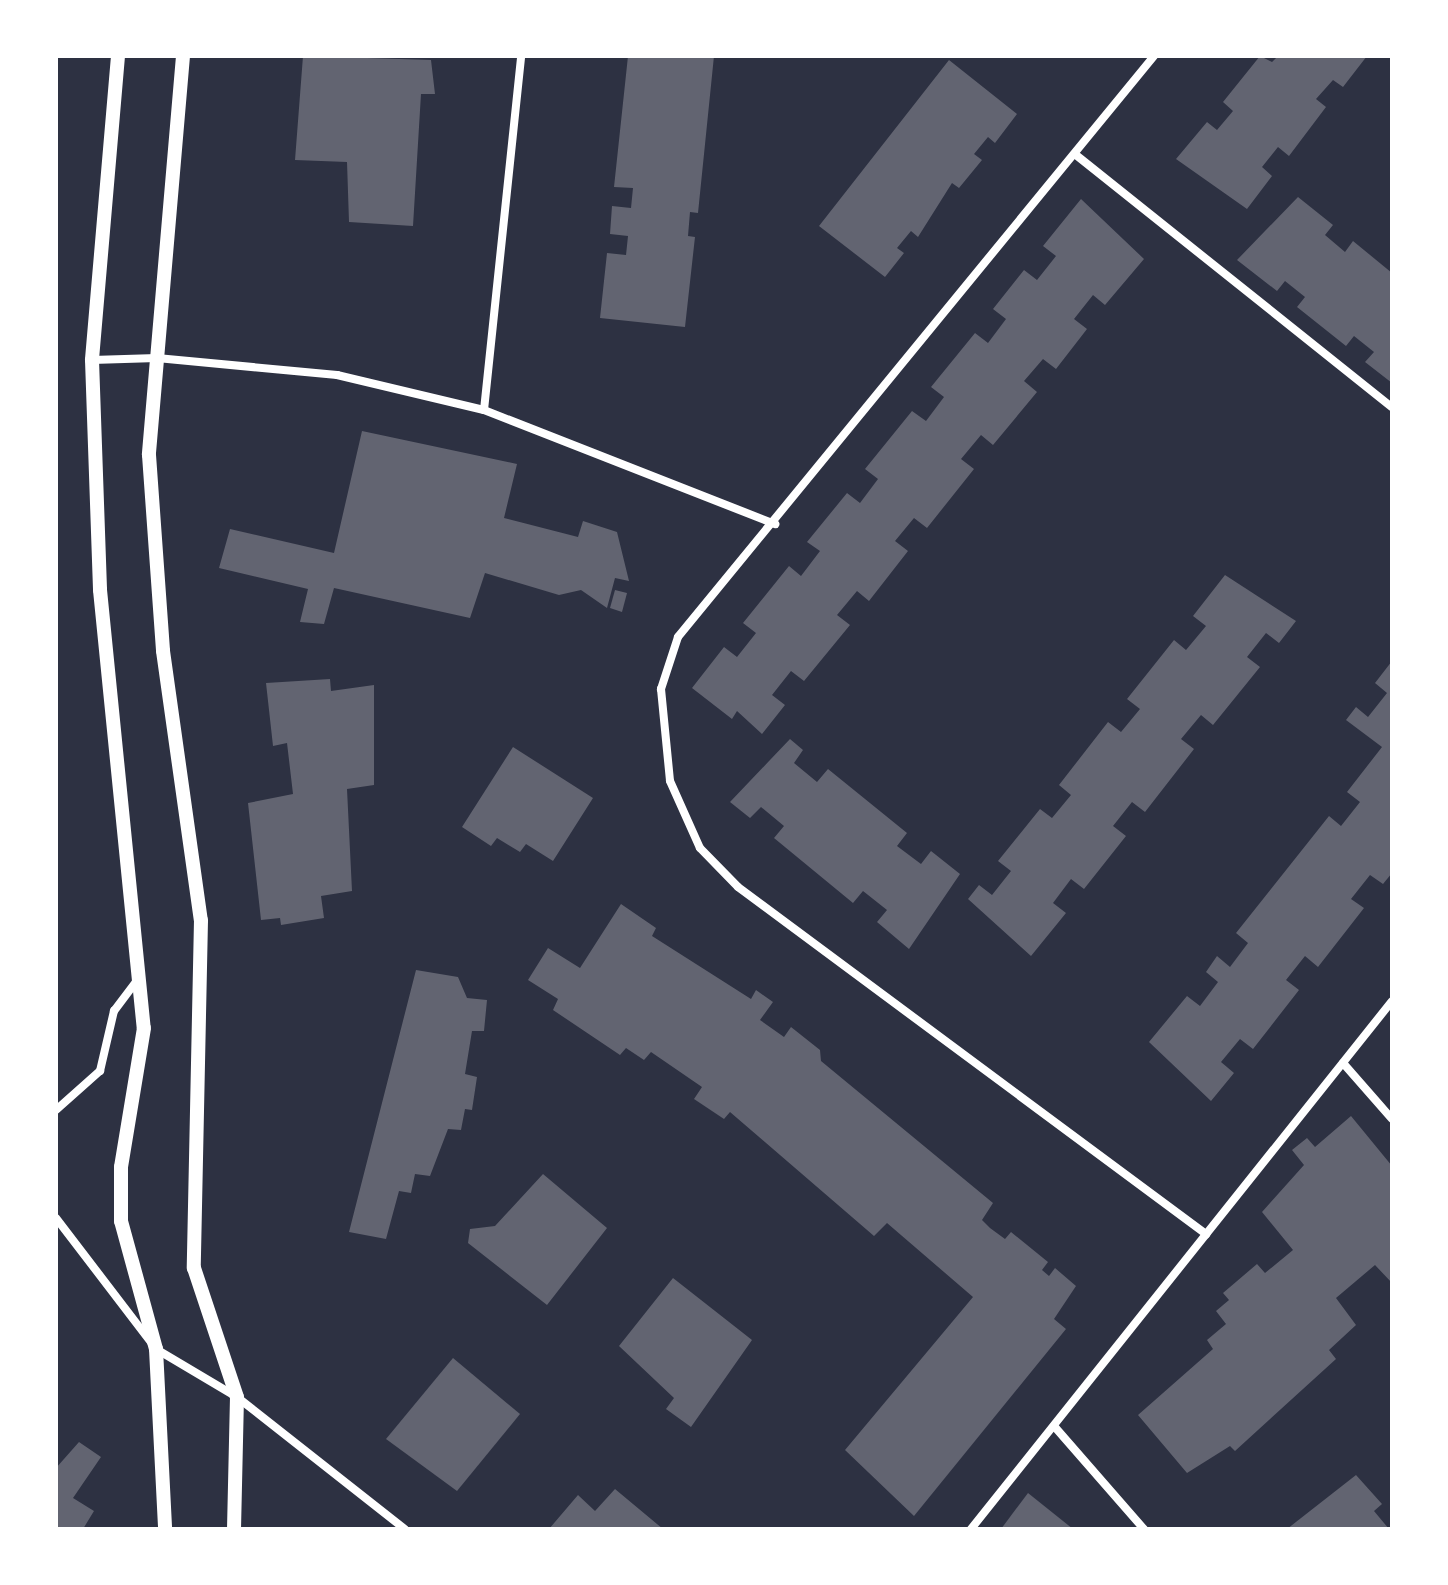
<!DOCTYPE html>
<html>
<head>
<meta charset="utf-8">
<style>
  body { margin:0 }
  #map { position:relative; width:1448px; height:1585px; overflow:hidden; background:#2d3142; font-family:"Source Serif 4",serif }
  div>[style] { position:absolute }
  .building>* { inset:0; background:#626471 }
  .minor>* { height:8px; margin:-4px; padding:0 4px; transform-origin:4px; border-radius:4px; background:#fff }
  .tertiary>* { height:14px; margin:-7px; padding:0 7px; transform-origin:7px; border-radius:7px; background:#fff }
  span { translate:-50% -50%; white-space:nowrap; text-align:center; line-height:1.15; -webkit-text-stroke:8px #fff; paint-order:stroke }
  .frame { position:absolute; inset:0; border:58px solid #fff; pointer-events:none }
</style>
</head>
<body>
<div id="map">
  <div class="building">
    <i style="clip-path:polygon(303px 56px,431px 60px,435px 94px,421px 94px,413px 226px,349px 222px,347px 162px,295px 160px)"></i>
    <i style="clip-path:polygon(628px 56px,714px 56px,698px 213px,690px 212px,688px 236px,695px 237px,685px 327px,600px 318px,607px 253px,626px 255px,628px 236px,610px 234px,612px 206px,631px 208px,633px 188px,614px 187px)"></i>
    <i style="clip-path:polygon(1260px 56px,1272px 62px,1278px 56px,1367px 56px,1343px 87px,1333px 80px,1316px 99px,1326px 107px,1289px 156px,1278px 147px,1262px 167px,1272px 176px,1247px 209px,1176px 159px,1207px 122px,1217px 130px,1233px 111px,1223px 102px)"></i>
    <i style="clip-path:polygon(949px 60px,1017px 114px,995px 143px,988px 137px,974px 154px,982px 160px,959px 188px,952px 183px,918px 237px,911px 231px,897px 248px,904px 253px,885px 277px,819px 226px)"></i>
    <i style="clip-path:polygon(1298px 197px,1333px 225px,1325px 235px,1345px 252px,1353px 241px,1392px 273px,1392px 383px,1365px 362px,1374px 352px,1354px 336px,1346px 346px,1297px 307px,1305px 297px,1285px 281px,1277px 291px,1237px 260px)"></i>
    <i style="clip-path:polygon(1081px 199px,1144px 259px,1105px 305px,1093px 295px,1074px 319px,1087px 329px,1056px 369px,1043px 359px,1024px 381px,1037px 392px,993px 445px,981px 435px,961px 459px,974px 469px,927px 528px,914px 518px,895px 541px,908px 551px,869px 601px,857px 591px,837px 615px,850px 625px,804px 681px,791px 671px,772px 695px,785px 705px,762px 734px,737px 711px,732px 719px,692px 688px,724px 647px,737px 657px,756px 633px,743px 623px,789px 566px,801px 576px,820px 551px,807px 542px,847px 493px,860px 503px,878px 479px,865px 469px,912px 411px,926px 421px,944px 397px,931px 387px,975px 333px,988px 343px,1006px 319px,993px 309px,1024px 270px,1037px 280px,1056px 256px,1043px 246px)"></i>
    <i style="clip-path:polygon(362px 431px,517px 464px,504px 518px,578px 537px,583px 521px,617px 532px,629px 581px,615px 578px,607px 608px,581px 590px,559px 595px,485px 573px,470px 618px,334px 588px,324px 624px,300px 622px,308px 589px,219px 568px,230px 529px,334px 553px)"></i>
    <i style="clip-path:polygon(1225px 575px,1296px 621px,1279px 643px,1266px 633px,1247px 657px,1260px 667px,1213px 725px,1201px 715px,1181px 739px,1194px 749px,1145px 812px,1132px 802px,1113px 826px,1126px 836px,1084px 889px,1071px 879px,1053px 903px,1066px 913px,1031px 956px,968px 899px,979px 885px,992px 895px,1011px 871px,998px 861px,1040px 809px,1052px 818px,1071px 795px,1059px 785px,1108px 722px,1121px 732px,1140px 709px,1127px 699px,1174px 640px,1186px 650px,1206px 626px,1193px 616px)"></i>
    <i style="clip-path:polygon(615px 590px,627px 593px,622px 612px,610px 608px)"></i>
    <i style="clip-path:polygon(1392px 661px,1392px 873px,1383px 884px,1370px 875px,1351px 899px,1364px 908px,1318px 967px,1305px 956px,1286px 980px,1299px 990px,1253px 1049px,1240px 1039px,1221px 1062px,1234px 1073px,1211px 1101px,1149px 1042px,1187px 996px,1200px 1006px,1218px 982px,1206px 972px,1217px 956px,1230px 967px,1248px 943px,1236px 933px,1329px 816px,1341px 826px,1360px 802px,1347px 792px,1382px 747px,1346px 720px,1356px 707px,1368px 717px,1387px 693px,1375px 683px)"></i>
    <i style="clip-path:polygon(330px 679px,331px 691px,374px 685px,374px 785px,347px 789px,352px 891px,321px 896px,324px 918px,281px 925px,280px 918px,261px 920px,248px 803px,293px 794px,287px 743px,273px 746px,266px 683px)"></i>
    <i style="clip-path:polygon(790px 739px,803px 750px,794px 763px,817px 782px,828px 769px,907px 833px,897px 846px,921px 864px,931px 851px,960px 874px,909px 949px,877px 922px,887px 910px,863px 891px,853px 903px,774px 838px,784px 826px,761px 807px,750px 818px,730px 802px)"></i>
    <i style="clip-path:polygon(513px 747px,593px 798px,553px 861px,526px 844px,520px 852px,497px 838px,491px 846px,462px 827px)"></i>
    <i style="clip-path:polygon(621px 904px,656px 928px,652px 936px,751px 999px,756px 990px,773px 1002px,760px 1020px,784px 1037px,791px 1027px,820px 1050px,821px 1061px,993px 1203px,982px 1220px,990px 1228px,1005px 1239px,1011px 1232px,1048px 1262px,1042px 1270px,1049px 1276px,1055px 1268px,1076px 1286px,1054px 1319px,1066px 1329px,914px 1516px,845px 1450px,973px 1297px,887px 1223px,874px 1236px,730px 1112px,724px 1119px,694px 1099px,702px 1087px,651px 1052px,644px 1060px,626px 1048px,620px 1055px,553px 1010px,558px 999px,528px 980px,548px 948px,580px 968px)"></i>
    <i style="clip-path:polygon(416px 970px,458px 977px,467px 998px,487px 1000px,484px 1031px,472px 1031px,465px 1074px,477px 1077px,472px 1110px,465px 1109px,461px 1130px,448px 1129px,430px 1176px,415px 1174px,411px 1193px,399px 1191px,386px 1239px,349px 1232px)"></i>
    <i style="clip-path:polygon(1351px 1116px,1392px 1166px,1392px 1283px,1375px 1265px,1336px 1298px,1356px 1325px,1329px 1350px,1336px 1359px,1235px 1451px,1230px 1446px,1187px 1473px,1138px 1415px,1213px 1349px,1207px 1340px,1226px 1324px,1216px 1311px,1229px 1300px,1223px 1293px,1257px 1264px,1265px 1273px,1293px 1250px,1262px 1212px,1304px 1165px,1292px 1150px,1307px 1138px,1315px 1147px)"></i>
    <i style="clip-path:polygon(543px 1174px,607px 1228px,547px 1305px,468px 1243px,470px 1229px,495px 1226px)"></i>
    <i style="clip-path:polygon(673px 1278px,752px 1340px,691px 1427px,666px 1409px,674px 1398px,619px 1346px)"></i>
    <i style="clip-path:polygon(453px 1358px,520px 1414px,457px 1491px,386px 1439px)"></i>
    <i style="clip-path:polygon(79px 1442px,101px 1457px,73px 1498px,94px 1511px,83px 1529px,56px 1529px,56px 1468px)"></i>
    <i style="clip-path:polygon(1356px 1475px,1382px 1504px,1374px 1511px,1389px 1529px,1287px 1529px)"></i>
    <i style="clip-path:polygon(615px 1489px,663px 1529px,549px 1529px,578px 1495px,595px 1511px)"></i>
    <i style="clip-path:polygon(1028px 1493px,1073px 1529px,1001px 1529px)"></i>
  </div>
  <div class="minor">
    <i style="left:1154px;top:56px;width:751px;rotate:129.33deg"></i>
    <i style="left:678px;top:637px;width:55px;rotate:108.1deg"></i>
    <i style="left:661px;top:689px;width:92px;rotate:84.4deg"></i>
    <i style="left:670px;top:781px;width:73px;rotate:65.9deg"></i>
    <i style="left:700px;top:848px;width:54px;rotate:45.7deg"></i>
    <i style="left:738px;top:887px;width:583px;rotate:36.56deg"></i>
    <i style="left:1076px;top:155px;width:404px;rotate:38.6deg"></i>
    <i style="left:92px;top:360px;width:65px;rotate:-1.8deg"></i>
    <i style="left:157px;top:358px;width:181px;rotate:5.4deg"></i>
    <i style="left:337px;top:375px;width:151px;rotate:13.4deg"></i>
    <i style="left:484px;top:410px;width:313px;rotate:21.4deg"></i>
    <i style="left:484px;top:410px;width:356px;rotate:-84deg"></i>
    <i style="left:1343px;top:1063px;width:74px;rotate:48.8deg"></i>
    <i style="left:56px;top:1110px;width:59px;rotate:-41.6deg"></i>
    <i style="left:100px;top:1071px;width:62px;rotate:-76.9deg"></i>
    <i style="left:114px;top:1011px;width:38px;rotate:-53deg"></i>
    <i style="left:56px;top:1218px;width:165px;rotate:52.6deg"></i>
    <i style="left:156px;top:1349px;width:94px;rotate:30.7deg"></i>
    <i style="left:237px;top:1397px;width:214px;rotate:38.2deg"></i>
    <i style="left:1054px;top:1426px;width:137px;rotate:48.9deg"></i>
    <i style="left:971px;top:1529px;width:675px;rotate:-51.43deg"></i>
  </div>
  <div class="tertiary">
    <i style="left:118px;top:56px;width:305px;rotate:94.9deg"></i>
    <i style="left:92px;top:360px;width:230px;rotate:88deg"></i>
    <i style="left:100px;top:590px;width:440px;rotate:84.3deg"></i>
    <i style="left:144px;top:1028px;width:141px;rotate:99.4deg"></i>
    <i style="left:121px;top:1167px;width:54px;rotate:90deg"></i>
    <i style="left:121px;top:1221px;width:133px;rotate:74.7deg"></i>
    <i style="left:156px;top:1349px;width:180px;rotate:87.1deg"></i>
    <i style="left:183px;top:56px;width:400px;rotate:94.9deg"></i>
    <i style="left:149px;top:455px;width:196px;rotate:85.9deg"></i>
    <i style="left:163px;top:651px;width:272px;rotate:82deg"></i>
    <i style="left:201px;top:920px;width:348px;rotate:91.2deg"></i>
    <i style="left:194px;top:1268px;width:136px;rotate:71.6deg"></i>
    <i style="left:237px;top:1397px;width:132px;rotate:91.3deg"></i>
  </div>
  <div class="frame"></div>
</div>
</body>
</html>
